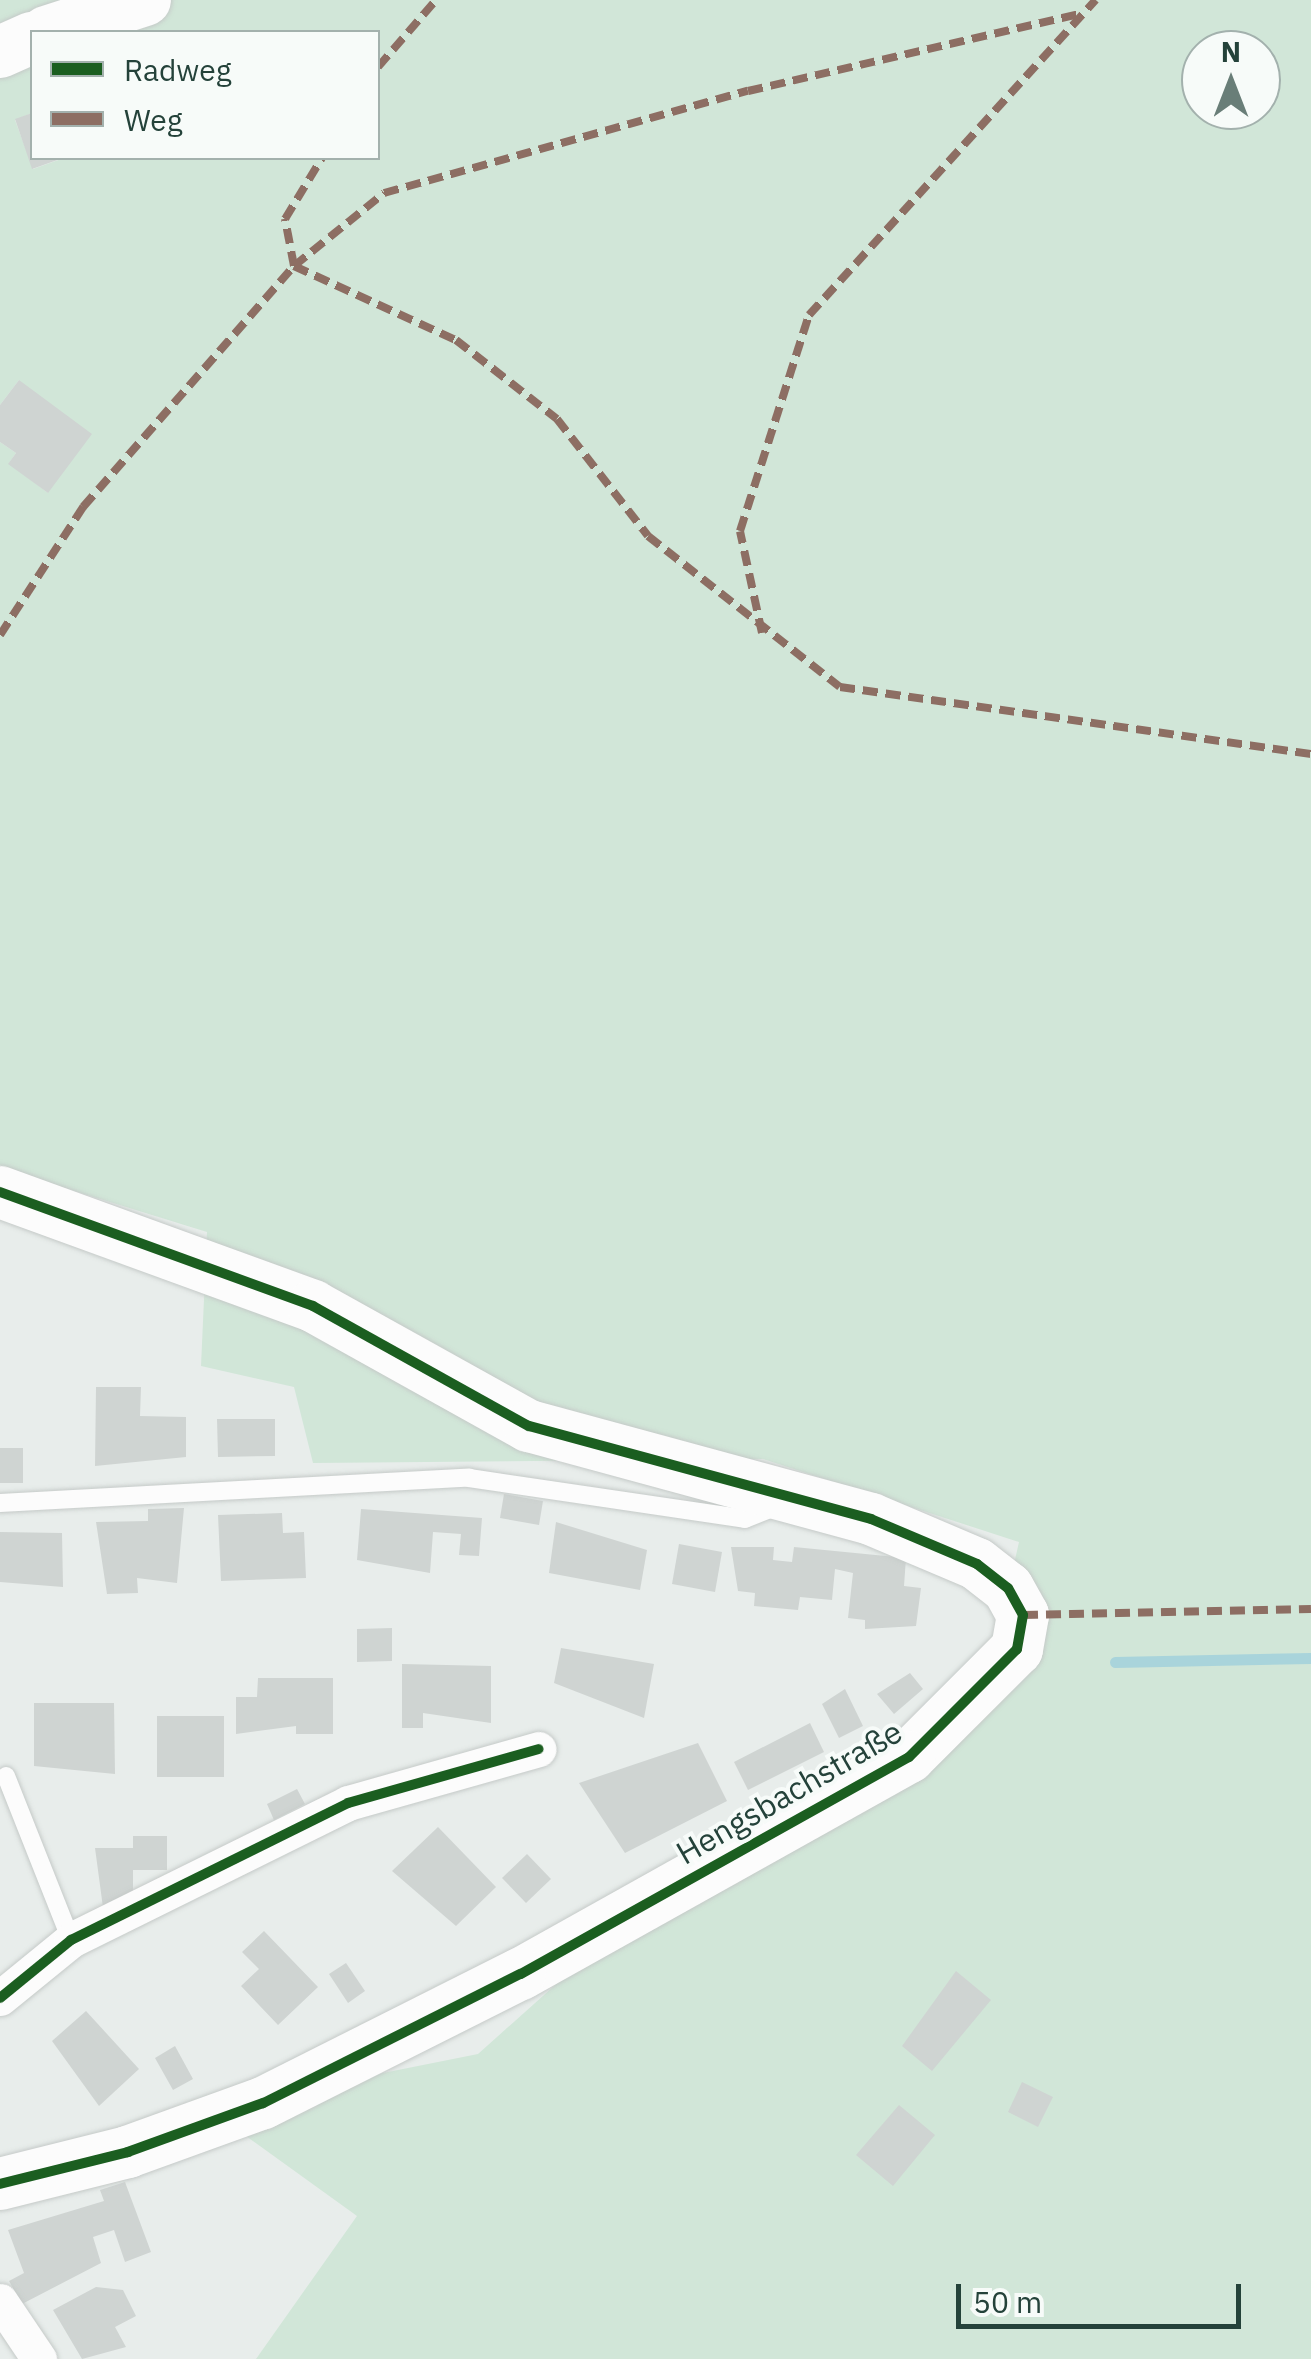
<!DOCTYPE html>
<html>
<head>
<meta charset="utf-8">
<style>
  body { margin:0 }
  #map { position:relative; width:1311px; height:2359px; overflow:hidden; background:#e8edeb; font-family:"IBM Plex Sans",sans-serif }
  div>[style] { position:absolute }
  .green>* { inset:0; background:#d1e6d8 }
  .stream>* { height:11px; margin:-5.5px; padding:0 5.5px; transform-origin:5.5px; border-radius:5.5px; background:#a9d4db }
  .building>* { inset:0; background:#cfd4d2 }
  .roads { filter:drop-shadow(0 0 2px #c5cac8) drop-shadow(0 0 2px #c5cac8) }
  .lane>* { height:18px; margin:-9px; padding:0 9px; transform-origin:9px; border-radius:9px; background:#fcfcfc }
  .street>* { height:35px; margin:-17.5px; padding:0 17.5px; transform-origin:17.5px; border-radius:17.5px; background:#fcfcfc }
  .secondary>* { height:52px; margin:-26px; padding:0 26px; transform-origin:26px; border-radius:26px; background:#fcfcfc }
  .quiet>* { height:8px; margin-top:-4px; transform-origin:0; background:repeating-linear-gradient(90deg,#8d6e63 0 15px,transparent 0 23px) }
  .cycleway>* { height:10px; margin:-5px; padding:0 5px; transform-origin:5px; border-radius:5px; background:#1b5e20 }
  span { translate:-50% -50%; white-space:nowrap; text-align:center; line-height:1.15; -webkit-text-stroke:8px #f7fbf9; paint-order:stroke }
  .street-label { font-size:32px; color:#24423a }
  .legend { position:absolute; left:30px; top:30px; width:350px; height:130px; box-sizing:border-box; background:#f7fbf9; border:2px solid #a3b1ad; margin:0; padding:12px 18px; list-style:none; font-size:30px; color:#24423a }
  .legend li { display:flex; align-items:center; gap:20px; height:50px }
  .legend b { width:50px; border:2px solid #a3b1ad }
  .north { position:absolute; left:1181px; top:30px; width:100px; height:100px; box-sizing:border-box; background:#f7fbf9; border:2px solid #a3b1ad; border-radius:50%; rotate:0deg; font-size:28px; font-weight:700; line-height:40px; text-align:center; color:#24423a }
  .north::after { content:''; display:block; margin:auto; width:35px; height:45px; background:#697e78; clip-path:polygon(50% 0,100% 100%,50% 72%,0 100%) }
  .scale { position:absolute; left:956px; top:2284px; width:285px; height:45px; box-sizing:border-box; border:5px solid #24423a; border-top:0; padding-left:12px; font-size:30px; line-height:35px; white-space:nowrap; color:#24423a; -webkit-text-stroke:8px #f7fbf9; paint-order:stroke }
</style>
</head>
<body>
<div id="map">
  <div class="green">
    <i style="clip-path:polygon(evenodd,0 0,1311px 0,1311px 2359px,256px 2359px,357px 2216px,207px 2108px,478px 2054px,726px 1832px,894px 1739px,998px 1634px,1019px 1542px,763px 1459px,313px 1463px,294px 1387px,201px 1366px,207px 1232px,0 1168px,0 442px,16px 453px,9px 463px,48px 493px,19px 380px,0 405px,0 0,32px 32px,378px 32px,378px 158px,64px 158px,33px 169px,15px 120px,32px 113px,32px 32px,0 0,1201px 50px,1261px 50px,1261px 110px,1201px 110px,1201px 50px)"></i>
  </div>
  <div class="stream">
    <i style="left:1115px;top:1662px;width:196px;rotate:-1.2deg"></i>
  </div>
  <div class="building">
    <i style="clip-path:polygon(32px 113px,32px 158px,63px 158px,32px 169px,15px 119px)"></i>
    <i style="clip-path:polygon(19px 380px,92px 434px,48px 493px,8px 464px,16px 453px,0 442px,0 405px)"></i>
    <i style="clip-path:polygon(96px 1387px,141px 1387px,140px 1416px,186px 1417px,186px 1457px,95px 1466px)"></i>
    <i style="clip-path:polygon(217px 1419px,275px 1419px,275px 1456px,218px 1457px)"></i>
    <i style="clip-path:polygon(0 1448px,23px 1448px,23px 1483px,0 1483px)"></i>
    <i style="clip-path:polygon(504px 1494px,543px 1501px,539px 1525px,500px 1518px)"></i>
    <i style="clip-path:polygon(184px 1508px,177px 1583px,137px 1578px,138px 1593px,107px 1594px,96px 1522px,148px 1521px,148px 1509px)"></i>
    <i style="clip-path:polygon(361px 1509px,482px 1518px,479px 1556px,459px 1555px,461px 1534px,433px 1532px,430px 1573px,357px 1560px)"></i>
    <i style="clip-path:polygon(282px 1513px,283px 1533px,304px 1532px,306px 1578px,221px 1581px,218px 1515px)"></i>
    <i style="clip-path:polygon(556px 1522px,647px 1550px,640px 1590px,549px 1573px)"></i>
    <i style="clip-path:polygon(0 1532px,62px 1533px,63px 1587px,0 1582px)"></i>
    <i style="clip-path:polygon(679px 1544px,722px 1552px,715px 1592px,672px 1584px)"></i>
    <i style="clip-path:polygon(731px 1547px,774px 1547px,773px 1560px,792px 1562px,794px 1547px,906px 1558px,904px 1586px,921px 1588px,916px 1626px,865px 1629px,865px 1620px,848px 1618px,853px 1573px,835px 1569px,832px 1600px,800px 1597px,798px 1610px,754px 1606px,755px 1593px,738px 1591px)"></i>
    <i style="clip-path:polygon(392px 1628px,392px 1661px,357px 1662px,357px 1629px)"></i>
    <i style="clip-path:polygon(561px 1648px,654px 1664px,644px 1718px,554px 1683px)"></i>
    <i style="clip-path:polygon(402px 1664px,491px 1666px,491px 1723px,423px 1713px,423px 1728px,402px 1728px)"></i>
    <i style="clip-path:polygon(910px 1673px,923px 1689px,894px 1714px,877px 1694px)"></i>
    <i style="clip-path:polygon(258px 1678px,333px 1678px,333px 1734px,296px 1734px,296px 1726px,236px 1734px,236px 1697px,257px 1697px)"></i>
    <i style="clip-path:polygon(845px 1689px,863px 1726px,839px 1738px,822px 1704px)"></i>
    <i style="clip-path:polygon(34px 1703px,114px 1703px,115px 1774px,34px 1766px)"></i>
    <i style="clip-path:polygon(157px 1716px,224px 1716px,224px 1777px,157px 1777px)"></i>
    <i style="clip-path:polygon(810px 1723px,824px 1752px,748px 1790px,734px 1762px)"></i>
    <i style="clip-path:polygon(698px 1743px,727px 1801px,625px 1853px,579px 1783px)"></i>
    <i style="clip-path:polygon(297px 1789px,305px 1804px,274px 1820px,267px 1804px)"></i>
    <i style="clip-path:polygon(438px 1827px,496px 1887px,456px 1926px,392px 1871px)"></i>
    <i style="clip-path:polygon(133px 1836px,167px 1836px,167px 1870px,133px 1870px,133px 1897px,104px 1915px,95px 1848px,133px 1848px)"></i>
    <i style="clip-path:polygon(527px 1854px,551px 1879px,526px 1903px,502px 1878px)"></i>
    <i style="clip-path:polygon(264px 1931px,318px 1987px,278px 2025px,241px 1986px,259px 1969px,242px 1952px)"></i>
    <i style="clip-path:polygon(346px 1963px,365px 1991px,348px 2003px,329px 1974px)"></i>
    <i style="clip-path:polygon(956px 1971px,991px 2000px,932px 2071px,902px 2046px)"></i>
    <i style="clip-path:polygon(86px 2011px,139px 2069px,99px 2106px,52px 2041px)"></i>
    <i style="clip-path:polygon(175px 2046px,193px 2079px,173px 2090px,155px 2058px)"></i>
    <i style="clip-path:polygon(1022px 2082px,1053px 2097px,1038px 2127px,1008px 2112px)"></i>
    <i style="clip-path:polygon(899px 2105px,935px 2135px,893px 2186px,856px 2155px)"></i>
    <i style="clip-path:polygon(125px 2182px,151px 2252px,125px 2262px,114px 2230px,93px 2237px,101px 2263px,22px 2304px,9px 2281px,24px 2273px,8px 2230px,104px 2201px,100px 2190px)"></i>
    <i style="clip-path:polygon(96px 2287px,123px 2290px,136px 2316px,115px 2327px,126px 2347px,82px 2359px,53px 2310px)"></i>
  </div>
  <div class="roads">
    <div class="lane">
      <i style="left:0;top:1503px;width:470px;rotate:-3.1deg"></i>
      <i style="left:469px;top:1478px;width:279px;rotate:8.4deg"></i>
      <i style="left:745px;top:1519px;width:35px;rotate:-22deg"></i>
      <i style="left:6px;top:1776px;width:176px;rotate:68.4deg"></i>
    </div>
    <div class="street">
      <i style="left:0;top:1998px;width:92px;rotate:-39.2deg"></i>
      <i style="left:71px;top:1940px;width:309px;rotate:-26.3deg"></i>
      <i style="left:348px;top:1803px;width:198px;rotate:-15.8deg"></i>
      <i style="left:0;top:2301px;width:70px;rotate:56.1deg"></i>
    </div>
    <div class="secondary">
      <i style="left:46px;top:32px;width:104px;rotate:-17.9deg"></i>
      <i style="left:0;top:52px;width:35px;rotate:-24deg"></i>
      <i style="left:0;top:1192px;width:333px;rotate:20deg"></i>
      <i style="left:313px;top:1306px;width:247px;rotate:29.1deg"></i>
      <i style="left:529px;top:1426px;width:354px;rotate:15.2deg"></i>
      <i style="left:871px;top:1519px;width:115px;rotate:23deg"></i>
      <i style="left:977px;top:1564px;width:39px;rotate:38deg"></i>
      <i style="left:1008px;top:1588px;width:31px;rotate:61deg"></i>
      <i style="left:1023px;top:1615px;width:35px;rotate:100deg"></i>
      <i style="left:1017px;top:1649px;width:153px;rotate:135deg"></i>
      <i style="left:909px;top:1757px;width:445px;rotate:150.8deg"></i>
      <i style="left:520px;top:1974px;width:288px;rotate:153.3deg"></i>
      <i style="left:263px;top:2103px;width:144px;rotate:160.1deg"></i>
      <i style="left:128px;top:2152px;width:132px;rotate:166deg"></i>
    </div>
  </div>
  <div class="quiet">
    <i style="left:378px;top:67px;width:89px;rotate:-49.1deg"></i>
    <i style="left:294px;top:266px;width:178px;rotate:24.6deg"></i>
    <i style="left:456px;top:340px;width:128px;rotate:38deg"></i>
    <i style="left:557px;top:419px;width:148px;rotate:52.1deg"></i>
    <i style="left:648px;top:536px;width:244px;rotate:38.2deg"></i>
    <i style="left:840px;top:687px;width:476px;rotate:8.1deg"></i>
    <i style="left:294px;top:266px;width:48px;rotate:-100.8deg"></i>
    <i style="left:285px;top:219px;width:71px;rotate:-58.8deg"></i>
    <i style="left:762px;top:633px;width:104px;rotate:-102.2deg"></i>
    <i style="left:740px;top:531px;width:227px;rotate:-72.3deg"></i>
    <i style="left:809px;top:315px;width:426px;rotate:-47.7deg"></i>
    <i style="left:0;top:635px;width:153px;rotate:-57deg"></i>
    <i style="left:83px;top:507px;width:320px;rotate:-48.8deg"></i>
    <i style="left:294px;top:266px;width:116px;rotate:-39deg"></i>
    <i style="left:384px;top:193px;width:378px;rotate:-15.7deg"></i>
    <i style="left:748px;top:91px;width:344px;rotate:-13.1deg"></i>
    <i style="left:1023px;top:1615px;width:288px;rotate:-1.2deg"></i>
  </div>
  <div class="cycleway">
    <i style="left:0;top:1192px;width:333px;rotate:20deg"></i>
    <i style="left:313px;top:1306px;width:247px;rotate:29.1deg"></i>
    <i style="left:529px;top:1426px;width:354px;rotate:15.2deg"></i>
    <i style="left:871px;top:1519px;width:115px;rotate:23deg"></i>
    <i style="left:977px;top:1564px;width:39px;rotate:38deg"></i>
    <i style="left:1008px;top:1588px;width:31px;rotate:61deg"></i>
    <i style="left:1023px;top:1615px;width:35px;rotate:100deg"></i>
    <i style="left:1017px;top:1649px;width:153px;rotate:135deg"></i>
    <i style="left:909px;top:1757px;width:445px;rotate:150.8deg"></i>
    <i style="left:520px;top:1974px;width:288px;rotate:153.3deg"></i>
    <i style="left:263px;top:2103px;width:144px;rotate:160.1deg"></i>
    <i style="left:128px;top:2152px;width:132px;rotate:166deg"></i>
    <i style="left:0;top:1998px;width:92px;rotate:-39.2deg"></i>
    <i style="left:71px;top:1940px;width:309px;rotate:-26.3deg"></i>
    <i style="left:348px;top:1803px;width:198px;rotate:-15.8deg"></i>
  </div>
  <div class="street-label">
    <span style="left:789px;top:1792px;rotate:-30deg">Hengsbachstraße</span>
  </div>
  <ul class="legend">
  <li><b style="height:12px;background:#1b5e20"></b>Radweg</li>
  <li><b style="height:12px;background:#8d6e63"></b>Weg</li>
  </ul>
  <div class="north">N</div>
  <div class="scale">50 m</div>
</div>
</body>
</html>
